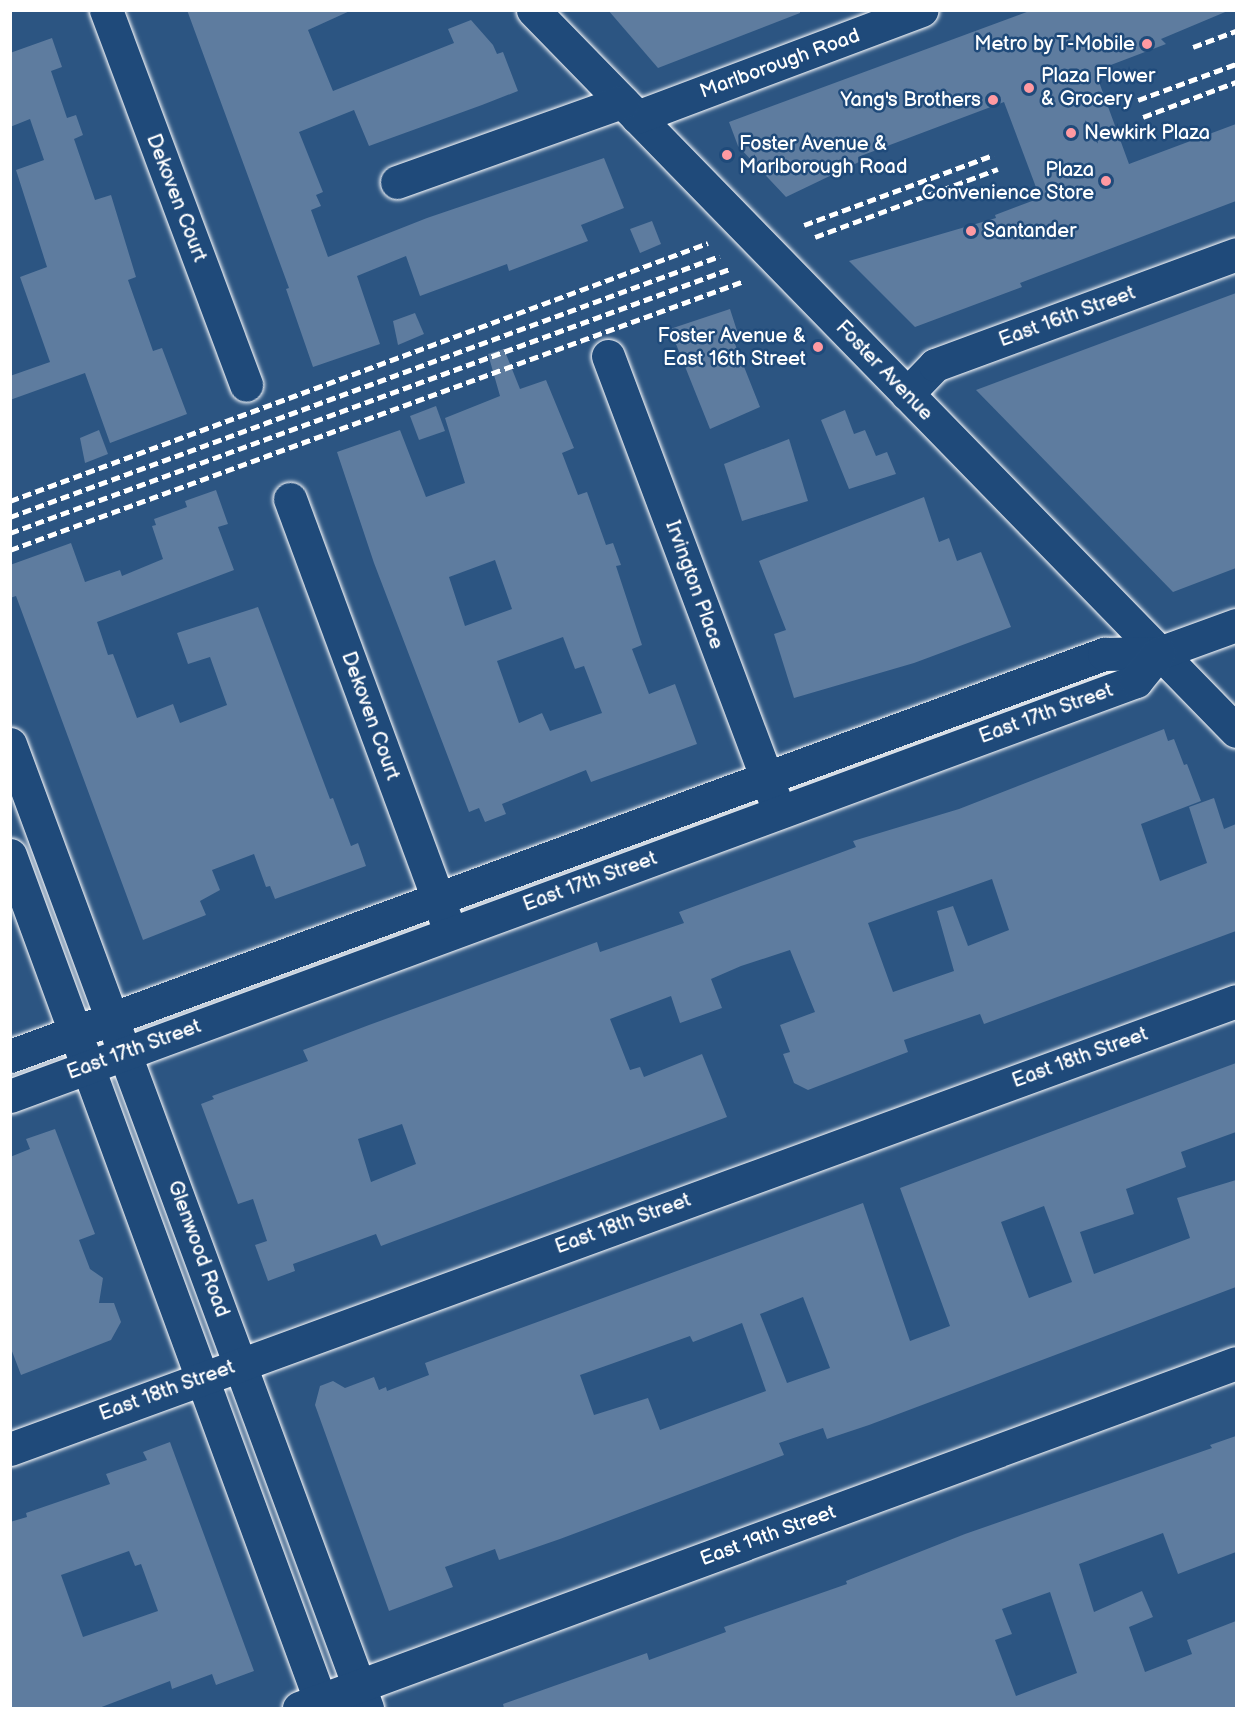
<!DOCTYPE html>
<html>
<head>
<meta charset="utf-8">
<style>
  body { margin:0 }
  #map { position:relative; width:1247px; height:1719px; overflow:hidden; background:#2c5582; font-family:"Balsamiq Sans",sans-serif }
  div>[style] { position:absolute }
  .building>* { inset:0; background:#5e7c9f }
  .roads { filter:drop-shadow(0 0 2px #fff) drop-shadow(0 0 2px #fff) }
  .minor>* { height:33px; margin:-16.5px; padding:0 16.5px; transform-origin:16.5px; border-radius:16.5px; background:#1f4a7a }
  .rail>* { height:4.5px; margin-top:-2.25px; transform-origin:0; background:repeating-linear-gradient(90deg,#fff 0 9px,transparent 0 13.5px) }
  .dots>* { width:16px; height:16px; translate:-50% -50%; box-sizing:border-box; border:3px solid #1f4a7a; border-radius:50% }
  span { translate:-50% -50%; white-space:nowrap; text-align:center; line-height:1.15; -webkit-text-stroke:5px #1f4a7a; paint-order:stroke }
  .poi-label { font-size:20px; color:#fff }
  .right { translate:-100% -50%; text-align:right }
  .left { translate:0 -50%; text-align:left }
  .street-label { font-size:20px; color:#fff }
  .frame { position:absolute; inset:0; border:12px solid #fff; pointer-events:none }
</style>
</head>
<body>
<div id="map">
  <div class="building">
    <i style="clip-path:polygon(187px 10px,352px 10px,308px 30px,333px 91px,454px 43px,448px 29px,471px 20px,493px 45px,497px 54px,503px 52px,518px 91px,482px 105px,369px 146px,354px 110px,299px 132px,323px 192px,316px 195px,321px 206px,311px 210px,328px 257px,427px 218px,604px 158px,624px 208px,581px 225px,588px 241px,509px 271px,507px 264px,420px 296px,406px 256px,357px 276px,380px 344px,313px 367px,286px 289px,289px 288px)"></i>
    <i style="clip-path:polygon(608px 10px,800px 10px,800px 13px,658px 68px)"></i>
    <i style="clip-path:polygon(1032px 10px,1230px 10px,1161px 39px,1166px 44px,1095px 71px,1129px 164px,1236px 124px,1236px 201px,1020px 283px,1022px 287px,915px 327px,849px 261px,996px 218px,995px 215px,1040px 198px,1004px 102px,858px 157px,859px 162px,786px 197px,738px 146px,729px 122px)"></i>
    <i style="clip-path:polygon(52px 38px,62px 67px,51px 71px,67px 118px,76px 115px,83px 135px,74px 139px,95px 200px,111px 195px,136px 277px,128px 280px,153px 351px,162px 348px,187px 414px,110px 443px,85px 373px,10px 400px,10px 376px,50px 362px,20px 277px,47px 267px,16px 170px,44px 160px,30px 119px,10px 127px,10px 53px)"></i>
    <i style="clip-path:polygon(652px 221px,661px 244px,640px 253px,630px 229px)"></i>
    <i style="clip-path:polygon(1236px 293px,1236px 568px,1173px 592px,976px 390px)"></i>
    <i style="clip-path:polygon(730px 309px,739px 337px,733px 339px,760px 407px,710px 429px,670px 329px)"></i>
    <i style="clip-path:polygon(415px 313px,424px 334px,398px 345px,393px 321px)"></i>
    <i style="clip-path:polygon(evenodd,504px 349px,520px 389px,546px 380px,574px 448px,562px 453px,578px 495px,587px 492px,606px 545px,613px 543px,621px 565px,616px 566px,642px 645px,632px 649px,649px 694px,675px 684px,697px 744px,591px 782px,586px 770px,502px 804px,506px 814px,485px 822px,479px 808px,469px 812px,374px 563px,337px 452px,400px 430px,426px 497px,465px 483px,445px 418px,500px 396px,488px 354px,504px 349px,495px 560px,512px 609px,465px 626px,449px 577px,495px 560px,504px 349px,563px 637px,575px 669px,584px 666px,602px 713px,550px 731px,542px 713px,519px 723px,497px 661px,563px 637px)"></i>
    <i style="clip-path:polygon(436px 406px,445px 431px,419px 440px,410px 416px)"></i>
    <i style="clip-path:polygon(845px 410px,854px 434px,865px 430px,876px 456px,887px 452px,896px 474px,849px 489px,821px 420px)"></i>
    <i style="clip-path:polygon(99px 430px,108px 454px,85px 463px,80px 438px)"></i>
    <i style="clip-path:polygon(789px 439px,808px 501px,742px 521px,724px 464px)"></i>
    <i style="clip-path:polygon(216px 490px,228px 524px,218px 527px,234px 570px,97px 622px,108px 655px,113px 654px,137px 718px,173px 704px,180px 723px,227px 705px,210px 657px,188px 664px,177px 633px,258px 607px,330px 799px,333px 798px,351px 846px,358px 843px,366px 866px,275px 899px,270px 886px,266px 887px,254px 854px,212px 870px,220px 890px,200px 901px,206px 915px,143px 940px,16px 596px,10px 598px,10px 565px,71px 543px,85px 582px,120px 570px,122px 576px,163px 559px,152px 526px,156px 525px,154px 519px,187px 507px,185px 501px)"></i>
    <i style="clip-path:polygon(924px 497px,939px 542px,949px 538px,957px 561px,981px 552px,1011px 627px,914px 663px,794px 698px,774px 634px,786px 630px,759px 561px)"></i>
    <i style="clip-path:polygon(evenodd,1164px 729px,1168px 741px,1174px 739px,1184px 765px,1187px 764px,1201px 801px,1141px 824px,1160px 881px,1207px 863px,1189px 807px,1214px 798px,1224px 829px,1236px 824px,1236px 931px,984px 1024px,980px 1014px,904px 1040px,908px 1052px,808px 1090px,794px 1083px,783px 1054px,790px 1052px,780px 1025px,815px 1012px,790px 950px,741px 966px,711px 979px,722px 1008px,680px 1023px,671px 996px,610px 1019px,630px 1070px,640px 1067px,644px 1077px,702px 1054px,727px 1117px,381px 1246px,376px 1234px,293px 1264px,295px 1271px,268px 1281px,255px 1245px,267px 1241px,253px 1199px,238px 1204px,201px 1104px,214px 1099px,212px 1096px,308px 1061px,303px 1050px,369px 1025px,597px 942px,600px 952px,684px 923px,679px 912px,856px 847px,853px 841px,959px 809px,1164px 729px,992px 879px,1009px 930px,968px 946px,953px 906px,937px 911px,954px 971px,893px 992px,868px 923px,992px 879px,1164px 729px,402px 1124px,416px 1164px,371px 1182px,358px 1139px,402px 1124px)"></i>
    <i style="clip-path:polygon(evenodd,1236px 1063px,1236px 1132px,1181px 1152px,1186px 1167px,1126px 1189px,1134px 1214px,1080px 1232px,1094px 1274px,1190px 1238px,1177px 1198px,1236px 1180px,1236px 1287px,869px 1425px,827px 1439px,823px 1428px,779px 1443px,784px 1455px,560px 1539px,499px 1560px,495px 1549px,445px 1567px,453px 1587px,389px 1611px,315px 1405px,320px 1386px,333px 1381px,345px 1388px,374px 1377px,379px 1390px,386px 1387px,387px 1391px,429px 1375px,425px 1363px,863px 1203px,910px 1341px,950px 1326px,900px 1188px,1236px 1063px,1044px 1206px,1072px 1282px,1029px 1298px,1001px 1222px,1044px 1206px,1236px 1063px,803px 1297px,830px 1368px,787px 1383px,760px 1314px,803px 1297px,1236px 1063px,742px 1323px,766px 1391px,660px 1430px,648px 1398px,594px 1415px,580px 1375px,690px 1336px,693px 1342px,742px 1323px)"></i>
    <i style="clip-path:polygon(55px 1129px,95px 1234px,79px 1240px,90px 1269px,103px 1278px,99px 1303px,114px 1303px,121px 1322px,111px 1340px,21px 1375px,10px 1346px,10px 1157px,30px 1149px,26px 1139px)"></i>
    <i style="clip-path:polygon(evenodd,1236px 1436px,1236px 1552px,1178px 1574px,1163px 1533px,1079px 1564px,1094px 1612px,1142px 1591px,1153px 1617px,1129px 1627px,1145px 1672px,1192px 1654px,1187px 1640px,1236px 1621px,1236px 1708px,504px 1708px,503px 1704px,647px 1653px,649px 1660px,726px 1632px,724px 1627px,847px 1584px,846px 1581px,965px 1534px,1212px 1448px,1210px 1445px,1236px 1436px,1050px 1592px,1077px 1673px,1016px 1696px,995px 1640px,1012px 1634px,1002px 1609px,1050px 1592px)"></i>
    <i style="clip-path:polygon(evenodd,170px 1442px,254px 1671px,216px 1685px,212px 1674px,172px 1689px,170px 1681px,99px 1708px,10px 1708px,10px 1522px,27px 1517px,26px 1513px,110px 1484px,106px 1474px,147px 1460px,143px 1452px,170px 1442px,129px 1551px,135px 1566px,141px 1564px,158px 1611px,83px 1637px,61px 1575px,129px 1551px)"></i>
  </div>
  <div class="roads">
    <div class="minor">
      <i style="left:106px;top:10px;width:400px;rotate:69.5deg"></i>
      <i style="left:533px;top:10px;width:1007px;rotate:45.72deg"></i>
      <i style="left:637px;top:117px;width:304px;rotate:-20.6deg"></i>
      <i style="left:397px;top:182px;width:239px;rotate:-19.6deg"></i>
      <i style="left:608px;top:356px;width:472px;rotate:69.4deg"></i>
      <i style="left:907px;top:394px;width:40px;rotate:-46deg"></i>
      <i style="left:935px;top:365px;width:321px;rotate:-20.2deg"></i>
      <i style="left:290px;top:499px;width:448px;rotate:69.7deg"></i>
      <i style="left:10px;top:744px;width:1028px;rotate:69.68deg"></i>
      <i style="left:10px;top:855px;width:909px;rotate:69.85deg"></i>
      <i style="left:10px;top:1056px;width:1166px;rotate:-20.18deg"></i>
      <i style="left:1104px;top:654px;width:55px;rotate:-1deg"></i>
      <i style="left:1159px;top:653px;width:82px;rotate:-20deg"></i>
      <i style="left:10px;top:1096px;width:1200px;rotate:-20.23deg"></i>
      <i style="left:1136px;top:681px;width:36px;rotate:-51deg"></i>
      <i style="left:10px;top:1449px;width:1305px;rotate:-20.07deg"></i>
      <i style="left:299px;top:1708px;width:998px;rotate:-20.21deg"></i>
    </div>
  </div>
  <div class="rail">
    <i style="left:1193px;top:47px;width:46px;rotate:-20.4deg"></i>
    <i style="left:1138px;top:100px;width:104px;rotate:-20.2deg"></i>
    <i style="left:1143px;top:117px;width:99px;rotate:-20.6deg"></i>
    <i style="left:804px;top:225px;width:202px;rotate:-20.3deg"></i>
    <i style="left:815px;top:237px;width:195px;rotate:-20.4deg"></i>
    <i style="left:10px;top:501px;width:744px;rotate:-20.29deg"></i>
    <i style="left:10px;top:517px;width:756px;rotate:-20.18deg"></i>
    <i style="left:10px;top:533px;width:769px;rotate:-20.15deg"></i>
    <i style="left:10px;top:550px;width:782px;rotate:-20.13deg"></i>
  </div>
  <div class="dots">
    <i style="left:1147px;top:44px;background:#ff9aa2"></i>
    <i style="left:1029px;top:88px;background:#ff9aa2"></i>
    <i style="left:993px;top:100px;background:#ff9aa2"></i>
    <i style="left:1071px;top:133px;background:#ff9aa2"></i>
    <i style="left:727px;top:155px;background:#ff9aa2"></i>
    <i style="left:1106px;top:181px;background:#ff9aa2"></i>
    <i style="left:971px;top:231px;background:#ff9aa2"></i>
    <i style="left:818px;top:347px;background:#ff9aa2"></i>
  </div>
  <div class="poi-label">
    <span class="right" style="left:1135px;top:44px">Metro by T-Mobile</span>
    <span class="left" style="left:1041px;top:88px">Plaza Flower<br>&amp; Grocery</span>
    <span class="right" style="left:981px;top:100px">Yang's Brothers</span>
    <span class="left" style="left:1084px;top:133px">Newkirk Plaza</span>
    <span class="left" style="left:739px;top:156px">Foster Avenue &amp;<br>Marlborough Road</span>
    <span class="right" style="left:1094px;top:182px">Plaza<br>Convenience Store</span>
    <span class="left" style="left:983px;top:231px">Santander</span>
    <span class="right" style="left:806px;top:348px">Foster Avenue &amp;<br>East 16th Street</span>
  </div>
  <div class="street-label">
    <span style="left:780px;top:64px;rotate:-20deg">Marlborough Road</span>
    <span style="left:176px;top:198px;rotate:69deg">Dekoven Court</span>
    <span style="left:1067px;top:317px;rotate:-20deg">East 16th Street</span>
    <span style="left:884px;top:371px;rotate:46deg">Foster Avenue</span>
    <span style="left:694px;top:585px;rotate:70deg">Irvington Place</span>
    <span style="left:1046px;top:714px;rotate:-20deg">East 17th Street</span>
    <span style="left:370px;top:716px;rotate:70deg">Dekoven Court</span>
    <span style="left:590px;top:882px;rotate:-20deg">East 17th Street</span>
    <span style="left:134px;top:1050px;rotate:-20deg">East 17th Street</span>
    <span style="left:1080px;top:1058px;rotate:-20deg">East 18th Street</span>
    <span style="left:623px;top:1224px;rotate:-20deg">East 18th Street</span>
    <span style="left:198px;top:1249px;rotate:70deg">Glenwood Road</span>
    <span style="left:167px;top:1391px;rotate:-20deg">East 18th Street</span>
    <span style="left:768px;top:1536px;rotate:-20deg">East 19th Street</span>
  </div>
  <div class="frame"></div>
</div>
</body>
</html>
